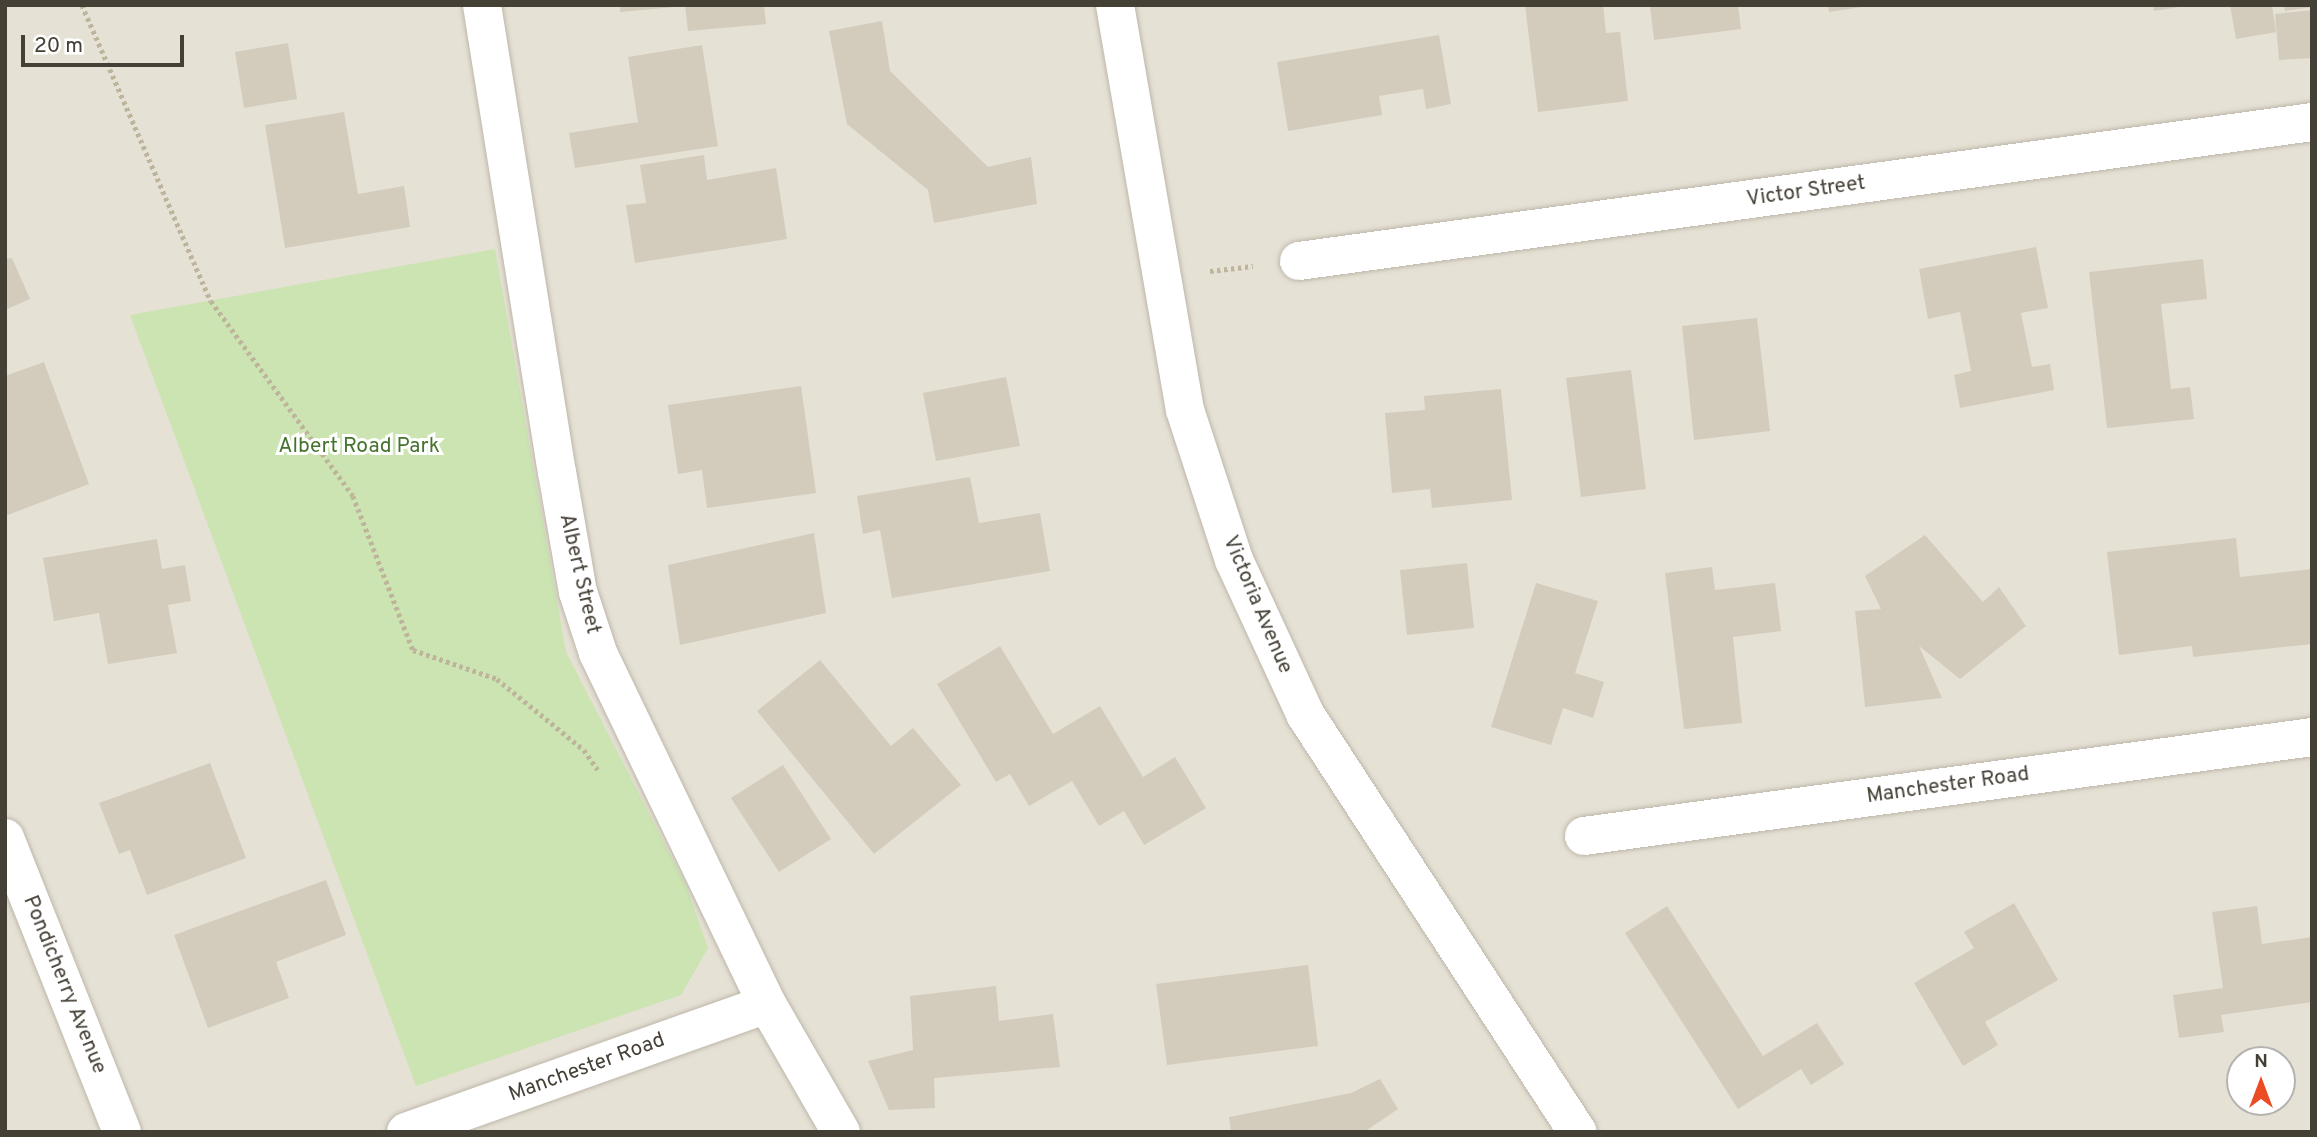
<!DOCTYPE html>
<html>
<head>
<meta charset="utf-8">
<style>
  body { margin:0 }
  #map { position:relative; width:2317px; height:1137px; overflow:hidden; background:#f2efe7; font-family:Overpass,sans-serif }
  div>[style] { position:absolute }
  .residential>* { inset:0; background:#e6e1d5 }
  .green>* { inset:0; background:#cbe4b2 }
  .building>* { inset:0; background:#d3ccbd }
  .path>* { height:4.5px; margin-top:-2.25px; transform-origin:0; background:repeating-linear-gradient(90deg,#beb49c 0 3.5px,transparent 0 7px) }
  .roads { filter:drop-shadow(0 0 2px #bdb7aa) drop-shadow(0 0 2px #bdb7aa) }
  .minor>* { height:38px; margin:-19px; padding:0 19px; transform-origin:19px; border-radius:19px; background:#fff }
  span { translate:-50% -50%; white-space:nowrap; text-align:center; line-height:1.15; -webkit-text-stroke:6px #fff; paint-order:stroke }
  .street-label { font-size:21px; color:#454036 }
  .park-label { font-size:21px; color:#44732d }
  .frame { position:absolute; inset:0; border:7px solid #454036; pointer-events:none }
  .north { position:absolute; left:2226px; top:1046px; width:70px; height:70px; box-sizing:border-box; background:#fff; border:2px solid #b5b3af; border-radius:50%; rotate:0deg; font-size:19px; font-weight:700; line-height:28px; text-align:center; color:#454036 }
  .north::after { content:''; display:block; margin:auto; width:24px; height:32px; background:#ec4c24; clip-path:polygon(50% 0,100% 100%,50% 72%,0 100%) }
  .scale { position:absolute; left:21px; top:35px; width:163px; height:32px; box-sizing:border-box; border:4px solid #454036; border-top:0; padding-left:9px; font-size:21px; line-height:24px; white-space:nowrap; color:#454036; -webkit-text-stroke:5px #fff; paint-order:stroke }
</style>
</head>
<body>
<div id="map">
  <div class="residential">
    <i style="clip-path:polygon(evenodd,5px 5px,2312px 5px,2312px 1132px,5px 1132px,5px 5px,2240px 1060px,2282px 1060px,2282px 1102px,2240px 1102px,2240px 1060px)"></i>
  </div>
  <div class="green">
    <i style="clip-path:polygon(495px 249px,566px 652px,686px 885px,708px 948px,681px 995px,416px 1086px,130px 315px)"></i>
  </div>
  <div class="building">
    <i style="clip-path:polygon(620px 5px,675px 5px,675px 7px,620px 12px)"></i>
    <i style="clip-path:polygon(685px 5px,764px 5px,766px 24px,688px 31px)"></i>
    <i style="clip-path:polygon(1525px 5px,1603px 5px,1606px 33px,1620px 32px,1628px 101px,1538px 112px)"></i>
    <i style="clip-path:polygon(1650px 5px,1738px 5px,1741px 29px,1654px 40px)"></i>
    <i style="clip-path:polygon(1828px 5px,1862px 5px,1862px 7px,1829px 12px)"></i>
    <i style="clip-path:polygon(2153px 5px,2179px 5px,2179px 7px,2154px 11px)"></i>
    <i style="clip-path:polygon(2230px 5px,2272px 5px,2276px 32px,2236px 39px)"></i>
    <i style="clip-path:polygon(2284px 5px,2312px 5px,2312px 7px,2285px 11px)"></i>
    <i style="clip-path:polygon(2312px 10px,2312px 58px,2279px 60px,2275px 14px)"></i>
    <i style="clip-path:polygon(882px 21px,890px 71px,988px 167px,1031px 157px,1037px 204px,934px 223px,928px 190px,847px 124px,829px 31px)"></i>
    <i style="clip-path:polygon(1439px 35px,1451px 104px,1426px 109px,1423px 89px,1379px 96px,1382px 115px,1288px 131px,1277px 62px)"></i>
    <i style="clip-path:polygon(288px 43px,297px 99px,244px 108px,235px 52px)"></i>
    <i style="clip-path:polygon(702px 45px,718px 146px,575px 168px,569px 133px,638px 122px,628px 57px)"></i>
    <i style="clip-path:polygon(344px 112px,358px 194px,404px 186px,410px 227px,285px 248px,265px 125px)"></i>
    <i style="clip-path:polygon(704px 155px,707px 180px,776px 168px,787px 239px,635px 263px,626px 205px,646px 203px,640px 165px)"></i>
    <i style="clip-path:polygon(2036px 247px,2048px 308px,2021px 313px,2032px 367px,2050px 364px,2054px 390px,1960px 408px,1954px 375px,1971px 371px,1960px 312px,1928px 319px,1919px 269px)"></i>
    <i style="clip-path:polygon(12px 258px,30px 299px,5px 310px,5px 259px)"></i>
    <i style="clip-path:polygon(2203px 259px,2207px 299px,2161px 304px,2171px 389px,2190px 387px,2194px 419px,2107px 428px,2089px 272px)"></i>
    <i style="clip-path:polygon(1757px 318px,1770px 431px,1694px 440px,1682px 326px)"></i>
    <i style="clip-path:polygon(44px 362px,89px 484px,5px 516px,5px 376px)"></i>
    <i style="clip-path:polygon(1631px 370px,1646px 489px,1581px 497px,1566px 378px)"></i>
    <i style="clip-path:polygon(1006px 377px,1020px 446px,936px 461px,923px 393px)"></i>
    <i style="clip-path:polygon(801px 386px,816px 493px,707px 508px,702px 470px,678px 474px,668px 405px)"></i>
    <i style="clip-path:polygon(1501px 389px,1512px 500px,1432px 508px,1430px 489px,1392px 493px,1385px 413px,1425px 410px,1424px 396px)"></i>
    <i style="clip-path:polygon(970px 477px,979px 523px,1040px 513px,1050px 571px,892px 598px,880px 530px,863px 534px,857px 496px)"></i>
    <i style="clip-path:polygon(814px 533px,826px 613px,680px 645px,668px 565px)"></i>
    <i style="clip-path:polygon(1925px 535px,1983px 602px,1999px 587px,2026px 626px,1960px 679px,1919px 646px,1942px 698px,1865px 707px,1855px 611px,1881px 609px,1865px 576px)"></i>
    <i style="clip-path:polygon(2236px 538px,2240px 577px,2312px 569px,2312px 644px,2193px 657px,2192px 646px,2119px 655px,2107px 552px)"></i>
    <i style="clip-path:polygon(157px 539px,162px 569px,185px 565px,191px 601px,168px 605px,177px 653px,108px 664px,99px 613px,54px 621px,43px 558px)"></i>
    <i style="clip-path:polygon(1467px 563px,1474px 628px,1407px 635px,1400px 570px)"></i>
    <i style="clip-path:polygon(1712px 567px,1715px 590px,1775px 583px,1781px 631px,1733px 637px,1742px 723px,1684px 729px,1665px 573px)"></i>
    <i style="clip-path:polygon(1536px 583px,1598px 601px,1575px 673px,1604px 682px,1593px 718px,1563px 708px,1551px 745px,1491px 727px)"></i>
    <i style="clip-path:polygon(1000px 646px,1053px 734px,1100px 706px,1143px 777px,1175px 757px,1206px 808px,1144px 845px,1124px 811px,1099px 826px,1072px 781px,1029px 806px,1010px 774px,996px 782px,937px 684px)"></i>
    <i style="clip-path:polygon(820px 660px,891px 746px,913px 728px,961px 785px,874px 854px,757px 711px)"></i>
    <i style="clip-path:polygon(210px 763px,246px 858px,147px 895px,130px 850px,119px 854px,99px 803px)"></i>
    <i style="clip-path:polygon(783px 765px,831px 839px,779px 872px,731px 798px)"></i>
    <i style="clip-path:polygon(326px 880px,346px 935px,276px 962px,289px 998px,208px 1028px,174px 935px)"></i>
    <i style="clip-path:polygon(2014px 903px,2058px 980px,1985px 1022px,1998px 1045px,1963px 1066px,1914px 983px,1974px 948px,1964px 932px)"></i>
    <i style="clip-path:polygon(1667px 906px,1763px 1056px,1817px 1023px,1844px 1064px,1811px 1085px,1801px 1069px,1738px 1109px,1625px 933px)"></i>
    <i style="clip-path:polygon(2257px 906px,2262px 944px,2312px 937px,2312px 1002px,2221px 1015px,2224px 1032px,2179px 1038px,2173px 995px,2223px 988px,2212px 912px)"></i>
    <i style="clip-path:polygon(1308px 965px,1318px 1046px,1167px 1065px,1156px 984px)"></i>
    <i style="clip-path:polygon(996px 986px,999px 1021px,1053px 1014px,1060px 1067px,934px 1078px,935px 1108px,889px 1110px,868px 1061px,913px 1050px,910px 996px)"></i>
    <i style="clip-path:polygon(1380px 1079px,1398px 1109px,1364px 1132px,1231px 1132px,1229px 1117px,1351px 1093px)"></i>
  </div>
  <div class="path">
    <i style="left:82px;top:5px;width:323px;rotate:66.5deg"></i>
    <i style="left:211px;top:301px;width:241px;rotate:53.9deg"></i>
    <i style="left:353px;top:496px;width:165px;rotate:68.7deg"></i>
    <i style="left:413px;top:650px;width:89px;rotate:19deg"></i>
    <i style="left:497px;top:679px;width:112px;rotate:39.2deg"></i>
    <i style="left:584px;top:750px;width:24px;rotate:55deg"></i>
    <i style="left:1210px;top:271px;width:43px;rotate:-6.6deg"></i>
  </div>
  <div class="roads">
    <div class="minor">
      <i style="left:482px;top:5px;width:473px;rotate:80.9deg"></i>
      <i style="left:557px;top:472px;width:122px;rotate:80.1deg"></i>
      <i style="left:578px;top:592px;width:64px;rotate:71.8deg"></i>
      <i style="left:598px;top:653px;width:390px;rotate:64.3deg"></i>
      <i style="left:767px;top:1004px;width:148px;rotate:60deg"></i>
      <i style="left:1115px;top:5px;width:411px;rotate:80.2deg"></i>
      <i style="left:1185px;top:410px;width:158px;rotate:71.9deg"></i>
      <i style="left:1234px;top:560px;width:170px;rotate:65.2deg"></i>
      <i style="left:1305px;top:714px;width:499px;rotate:56.9deg"></i>
      <i style="left:1299px;top:261px;width:1022px;rotate:-7.81deg"></i>
      <i style="left:1584px;top:836px;width:735px;rotate:-7.74deg"></i>
      <i style="left:5px;top:838px;width:316px;rotate:68.3deg"></i>
      <i style="left:406px;top:1132px;width:383px;rotate:-19.5deg"></i>
    </div>
  </div>
  <div class="street-label">
    <span style="left:1806px;top:192px;rotate:-8deg">Victor Street</span>
    <span style="left:579px;top:574px;rotate:77deg">Albert Street</span>
    <span style="left:1257px;top:605px;rotate:67deg">Victoria Avenue</span>
    <span style="left:1948px;top:786px;rotate:-8deg">Manchester Road</span>
    <span style="left:64px;top:985px;rotate:68deg">Pondicherry Avenue</span>
    <span style="left:587px;top:1068px;rotate:-20deg">Manchester Road</span>
  </div>
  <div class="park-label">
    <span style="left:359px;top:447px">Albert Road Park</span>
  </div>
  <div class="frame"></div>
  <div class="north">N</div>
  <div class="scale">20 m</div>
</div>
</body>
</html>
